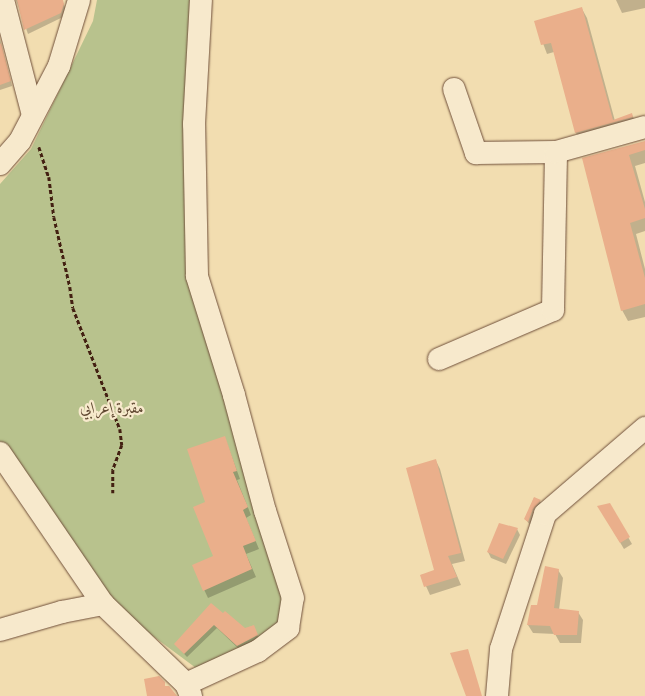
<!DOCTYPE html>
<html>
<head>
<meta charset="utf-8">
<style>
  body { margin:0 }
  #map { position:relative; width:645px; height:696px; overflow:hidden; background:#f2ddb0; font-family:"Libre Bodoni",Amiri,serif }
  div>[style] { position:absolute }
  .green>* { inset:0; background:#b8c28d }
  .shadow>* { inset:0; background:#0003 }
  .building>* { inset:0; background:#eaaf8b }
  .path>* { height:2.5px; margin-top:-1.25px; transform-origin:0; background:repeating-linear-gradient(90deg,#432012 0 4px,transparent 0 6.5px) }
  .roads { filter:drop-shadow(0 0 1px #6f4f3a) drop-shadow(0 0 1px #6f4f3a) }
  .minor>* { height:22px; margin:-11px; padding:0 11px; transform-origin:11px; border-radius:11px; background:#f7e9cc }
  span { translate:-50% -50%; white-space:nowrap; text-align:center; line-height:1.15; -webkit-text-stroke:4.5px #f7e9cc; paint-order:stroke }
  .park-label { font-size:16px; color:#604831; font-style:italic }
</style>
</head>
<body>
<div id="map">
  <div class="green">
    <i style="clip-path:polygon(97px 0,196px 0,192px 285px,284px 598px,275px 632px,196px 668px,126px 616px,55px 525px,0 444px,0 184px,31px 149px,93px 21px)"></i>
  </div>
  <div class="shadow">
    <i style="clip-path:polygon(16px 0,62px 1px,66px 9px,63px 17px,28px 34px)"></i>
    <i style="clip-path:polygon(616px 0,645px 0,645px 8px,622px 13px)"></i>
    <i style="clip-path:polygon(582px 9px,587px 18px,615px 121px,632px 115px,637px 124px,581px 141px,576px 133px,554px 52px,547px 54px,535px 22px)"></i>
    <i style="clip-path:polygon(0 39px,12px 86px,0 90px)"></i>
    <i style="clip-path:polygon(645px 142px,645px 163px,635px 166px,645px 202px,645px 231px,636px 234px,645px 269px,645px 317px,628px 321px,622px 310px,583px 159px)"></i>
    <i style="clip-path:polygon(225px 438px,240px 479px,237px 480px,251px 515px,246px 518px,259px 549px,246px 554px,256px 577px,208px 598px,193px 566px,215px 556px,207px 503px)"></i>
    <i style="clip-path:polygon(436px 461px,440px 469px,465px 561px,452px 564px,461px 585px,430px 595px,421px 575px,436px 571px)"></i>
    <i style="clip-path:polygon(534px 498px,540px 501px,543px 507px,532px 527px,525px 519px)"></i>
    <i style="clip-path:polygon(609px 504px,632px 544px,624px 549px,599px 507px)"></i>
    <i style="clip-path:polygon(517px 529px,520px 535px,506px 564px,491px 558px,488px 552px)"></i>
    <i style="clip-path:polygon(558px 570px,563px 578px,559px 610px,578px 612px,583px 620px,581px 643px,560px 643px,555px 634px,533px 633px,528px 625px)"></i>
    <i style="clip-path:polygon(211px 605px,245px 630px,255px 630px,259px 639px,240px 650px,217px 628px,187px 657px,175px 644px)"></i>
  </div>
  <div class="building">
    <i style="clip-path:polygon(17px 0,63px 0,64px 4px,61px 13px,24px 30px)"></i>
    <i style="clip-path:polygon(582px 7px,613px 120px,632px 113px,633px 117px,575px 133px,551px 43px,541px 45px,534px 21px)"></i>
    <i style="clip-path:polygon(1px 43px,11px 81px,0 85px,0 44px)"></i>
    <i style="clip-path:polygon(645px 141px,645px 150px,629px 155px,645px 209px,645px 218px,630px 223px,645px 278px,645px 304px,621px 311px,582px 158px)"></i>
    <i style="clip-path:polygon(225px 436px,237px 471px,233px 472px,248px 507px,243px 510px,256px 541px,243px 546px,252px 569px,203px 591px,192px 565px,213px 556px,193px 507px,205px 502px,187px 449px)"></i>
    <i style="clip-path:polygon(436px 459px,461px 553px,448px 556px,457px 577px,424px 587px,420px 575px,434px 570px,406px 468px)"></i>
    <i style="clip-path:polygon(534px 497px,541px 500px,533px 509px,528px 522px,524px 519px)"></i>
    <i style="clip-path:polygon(610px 503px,630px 537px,620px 543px,597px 506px)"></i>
    <i style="clip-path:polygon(499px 523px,518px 528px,503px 559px,487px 552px)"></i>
    <i style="clip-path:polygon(545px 566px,559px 569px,554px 608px,579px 611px,577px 635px,554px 635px,550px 626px,527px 625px,531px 605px,537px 605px)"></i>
    <i style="clip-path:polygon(211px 603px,223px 613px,225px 611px,245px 628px,254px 625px,258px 635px,237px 646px,214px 625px,184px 654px,174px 644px)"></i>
    <i style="clip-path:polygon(468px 649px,482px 696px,466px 696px,450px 653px)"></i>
    <i style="clip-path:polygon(159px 676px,165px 682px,165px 686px,169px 686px,177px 696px,147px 696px,144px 679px)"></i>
  </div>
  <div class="path">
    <i style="left:39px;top:147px;width:32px;rotate:72deg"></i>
    <i style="left:49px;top:177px;width:40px;rotate:82.9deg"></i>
    <i style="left:54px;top:217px;width:72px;rotate:77.1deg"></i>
    <i style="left:70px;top:287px;width:21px;rotate:82deg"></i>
    <i style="left:73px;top:308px;width:130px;rotate:68.8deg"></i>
    <i style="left:120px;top:429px;width:16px;rotate:83deg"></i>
    <i style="left:122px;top:445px;width:27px;rotate:110deg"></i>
    <i style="left:113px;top:470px;width:23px;rotate:90deg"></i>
  </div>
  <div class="roads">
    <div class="minor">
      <i style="left:3px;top:0;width:119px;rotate:75.4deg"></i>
      <i style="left:454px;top:89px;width:68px;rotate:71deg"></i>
      <i style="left:476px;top:153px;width:80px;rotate:-0.7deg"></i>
      <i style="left:0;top:164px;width:30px;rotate:-49deg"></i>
      <i style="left:20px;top:141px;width:85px;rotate:-62.5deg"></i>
      <i style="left:59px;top:66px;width:69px;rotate:-73.1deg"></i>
      <i style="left:439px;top:359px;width:124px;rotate:-23.3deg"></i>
      <i style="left:553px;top:310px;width:158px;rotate:-88.9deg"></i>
      <i style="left:556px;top:152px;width:92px;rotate:-15.7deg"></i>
      <i style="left:0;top:453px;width:183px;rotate:55.7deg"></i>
      <i style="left:103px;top:604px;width:115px;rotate:43.9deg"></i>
      <i style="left:186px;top:684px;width:13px;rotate:67deg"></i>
      <i style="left:0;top:630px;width:65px;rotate:-16.2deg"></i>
      <i style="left:62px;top:612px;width:42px;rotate:-11deg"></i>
      <i style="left:186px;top:684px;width:79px;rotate:-24.6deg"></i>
      <i style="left:258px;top:651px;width:38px;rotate:-37deg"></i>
      <i style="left:288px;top:628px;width:30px;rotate:-81deg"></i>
      <i style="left:293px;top:598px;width:91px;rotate:-107.8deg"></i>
      <i style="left:265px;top:511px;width:120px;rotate:-105deg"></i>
      <i style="left:234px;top:395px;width:125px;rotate:-107.3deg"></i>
      <i style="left:197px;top:276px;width:152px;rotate:-91.1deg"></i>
      <i style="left:194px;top:124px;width:124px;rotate:-86.8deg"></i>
      <i style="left:497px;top:696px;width:47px;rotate:-85.1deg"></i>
      <i style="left:501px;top:649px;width:142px;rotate:-71.9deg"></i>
      <i style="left:545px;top:514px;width:132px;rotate:-40.7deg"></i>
    </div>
  </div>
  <div class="park-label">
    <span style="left:112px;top:408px">مقبرة إعرابي</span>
  </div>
</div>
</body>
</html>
